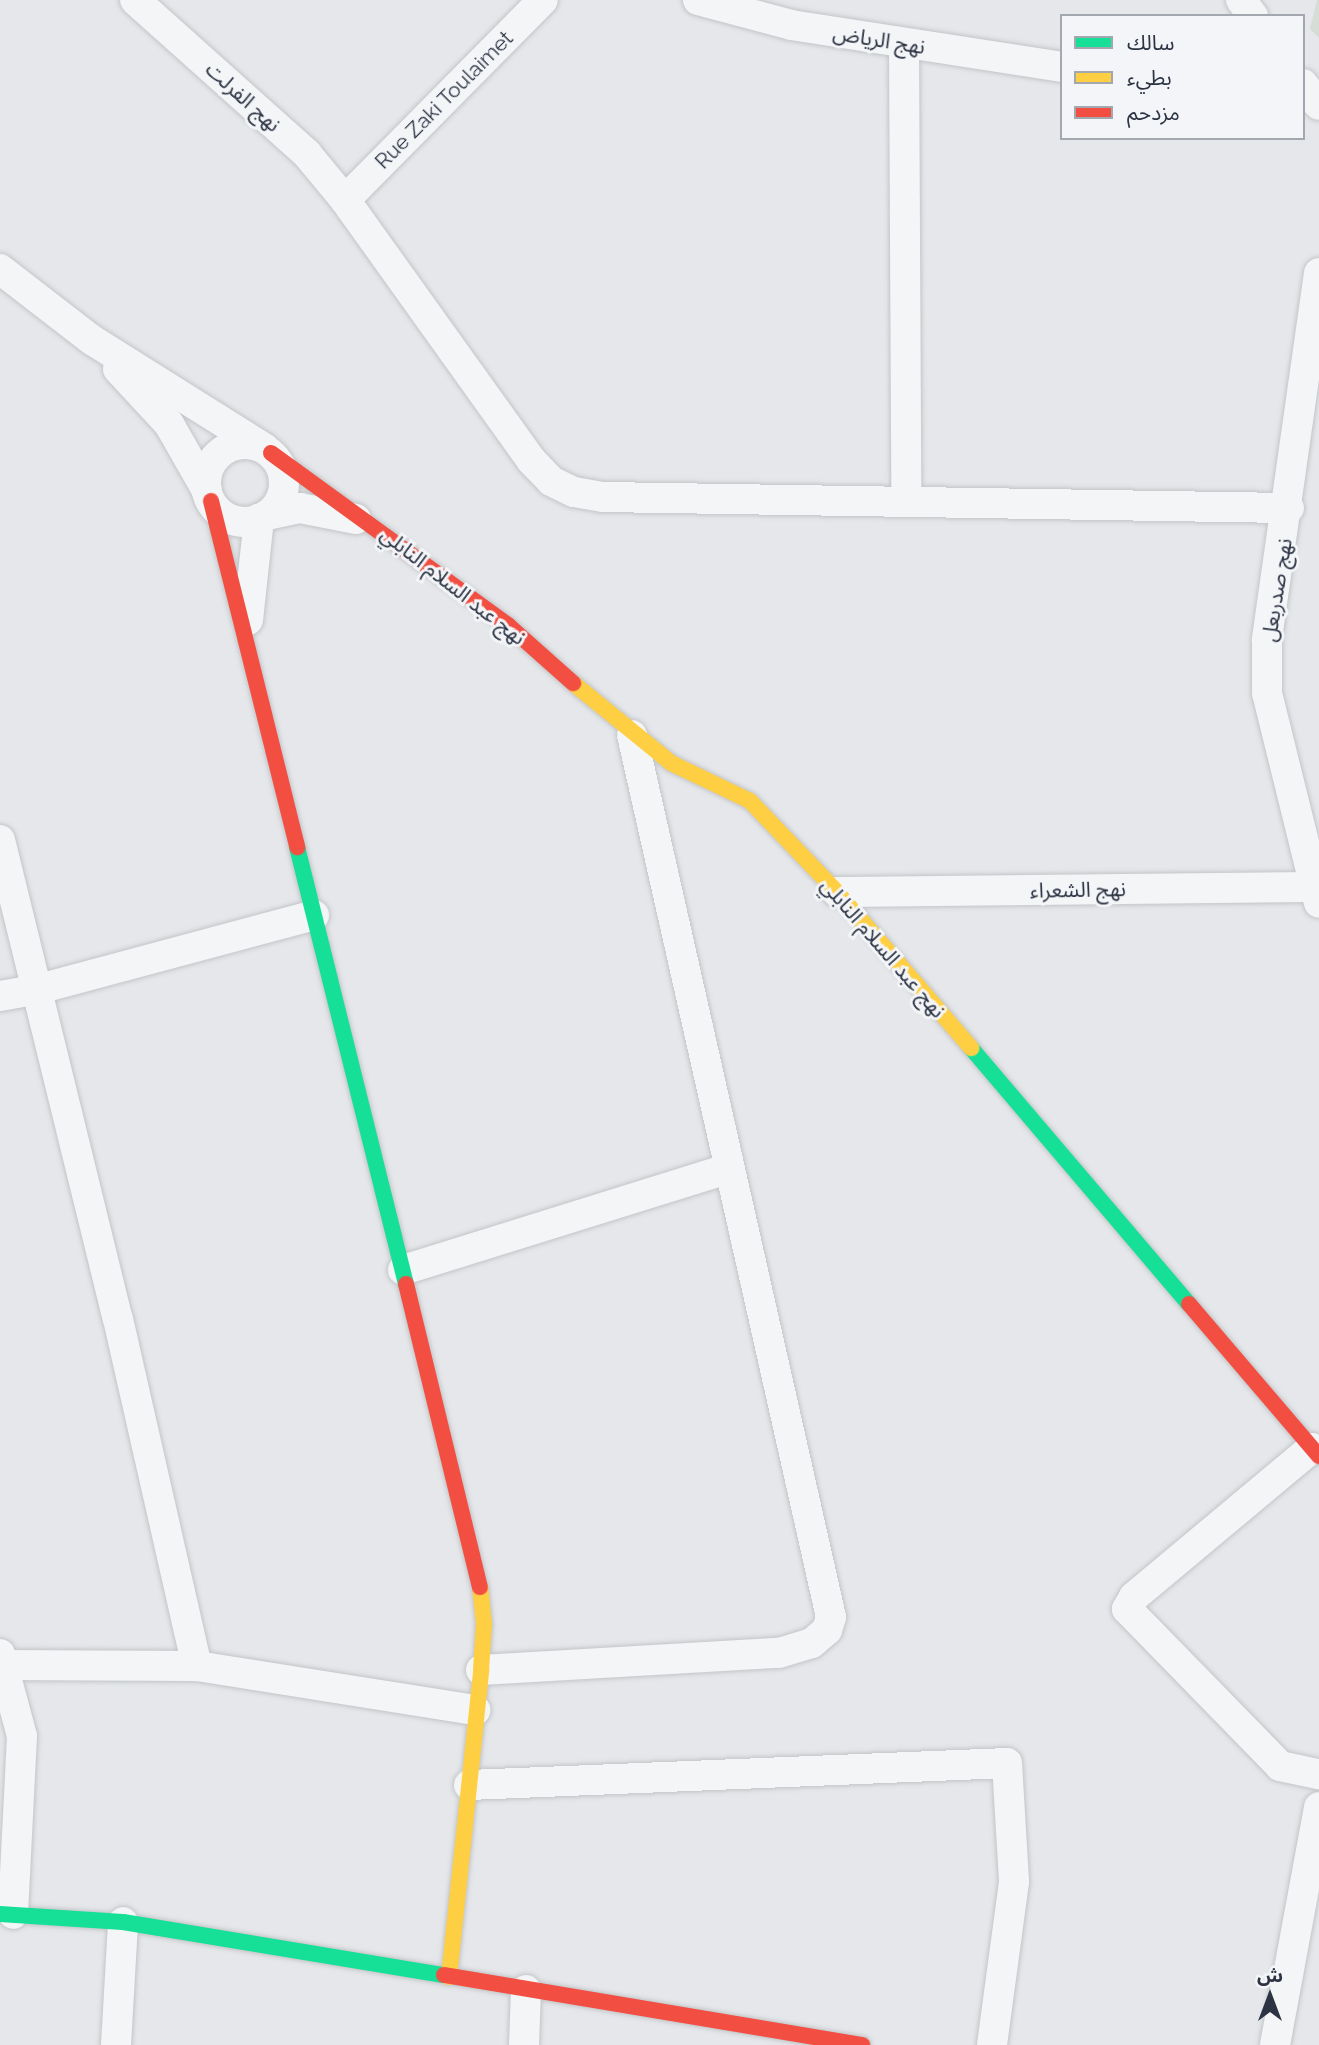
<!DOCTYPE html>
<html>
<head>
<meta charset="utf-8">
<style>
  body { margin:0 }
  #map { position:relative; width:1319px; height:2045px; overflow:hidden; background:#e5e7ea; font-family:Raleway,"Noto Sans Arabic",sans-serif }
  div>[style] { position:absolute }
  .green>* { inset:0; background:#d6ddd6 }
  .roads { filter:drop-shadow(0 0 2px #c3c5c8) drop-shadow(0 0 2px #c3c5c8) }
  .street>* { height:30px; margin:-15px; padding:0 15px; transform-origin:15px; border-radius:15px; background:#f4f5f6 }
  .street>.ring { margin:-15px; padding:0; box-sizing:content-box; background:none; border:30px solid #f4f5f6; border-radius:50% }
  .fast>* { height:16px; margin:-8px; padding:0 8px; transform-origin:8px; border-radius:8px; background:#16e098 }
  .slow>* { height:16px; margin:-8px; padding:0 8px; transform-origin:8px; border-radius:8px; background:#ffcf43 }
  .jam>* { height:16px; margin:-8px; padding:0 8px; transform-origin:8px; border-radius:8px; background:#f24e42 }
  span { translate:-50% -50%; white-space:nowrap; text-align:center; line-height:1.15; -webkit-text-stroke:6px #f3f5f8; paint-order:stroke }
  .street-label { font-size:21px; color:#2c3342 }
  .legend { position:absolute; left:1060px; top:14px; width:245px; height:126px; box-sizing:border-box; background:#f3f5f8; border:2px solid #a3a7af; margin:0; padding:9px 12px; list-style:none; font-size:21px; color:#2c3342 }
  .legend li { display:flex; align-items:center; gap:14px; height:35px }
  .legend b { width:35px; border:2px solid #a3a7af }
  .north { position:absolute; left:1235px; top:1961px; width:70px; height:70px; -webkit-text-stroke:5px #f3f5f8; paint-order:stroke; rotate:0deg; font-size:19px; font-weight:700; line-height:28px; text-align:center; color:#2c3342 }
  .north::after { content:''; display:block; margin:auto; width:24px; height:32px; background:#2c3342; clip-path:polygon(50% 0,100% 100%,50% 72%,0 100%) }
</style>
</head>
<body>
<div id="map">
  <div class="green">
    <i style="clip-path:polygon(1317px 0,1319px 0,1319px 38px,1310px 29px)"></i>
  </div>
  <div class="roads">
    <div class="street">
      <i style="left:135px;top:0;width:231px;rotate:41.8deg"></i>
      <i style="left:307px;top:154px;width:60px;rotate:50.4deg"></i>
      <i style="left:345px;top:200px;width:320px;rotate:54.4deg"></i>
      <i style="left:531px;top:460px;width:29px;rotate:46deg"></i>
      <i style="left:551px;top:481px;width:25px;rotate:26deg"></i>
      <i style="left:574px;top:492px;width:29px;rotate:10deg"></i>
      <i style="left:603px;top:497px;width:686px;rotate:0.92deg"></i>
      <i style="left:698px;top:0;width:96px;rotate:15deg"></i>
      <i style="left:791px;top:25px;width:274px;rotate:8.8deg"></i>
      <i style="left:1241px;top:0;width:20px;rotate:53deg"></i>
      <i style="left:904px;top:45px;width:455px;rotate:89.7deg"></i>
      <i style="left:1303px;top:84px;width:26px;rotate:53deg"></i>
      <i style="left:345px;top:200px;width:281px;rotate:-45.3deg"></i>
      <i style="left:0;top:269px;width:116px;rotate:37.7deg"></i>
      <i style="left:92px;top:340px;width:203px;rotate:32.1deg"></i>
      <i style="left:1319px;top:273px;width:371px;rotate:98.1deg"></i>
      <i style="left:1267px;top:640px;width:53px;rotate:90deg"></i>
      <i style="left:1267px;top:693px;width:216px;rotate:76.1deg"></i>
      <i style="left:118px;top:369px;width:75px;rotate:47.2deg"></i>
      <i style="left:169px;top:424px;width:77px;rotate:60.4deg"></i>
      <i class="ring" style="left:206px;top:444px;width:48px;height:48px"></i>
      <i style="left:267px;top:515px;width:34px;rotate:-12deg"></i>
      <i style="left:300px;top:508px;width:57px;rotate:11.1deg"></i>
      <i style="left:248px;top:620px;width:102px;rotate:-83.8deg"></i>
      <i style="left:0;top:840px;width:493px;rotate:76.2deg"></i>
      <i style="left:118px;top:1319px;width:356px;rotate:77.2deg"></i>
      <i style="left:837px;top:892px;width:482px;rotate:-0.6deg"></i>
      <i style="left:0;top:996px;width:36px;rotate:-10deg"></i>
      <i style="left:35px;top:990px;width:289px;rotate:-15deg"></i>
      <i style="left:403px;top:1270px;width:340px;rotate:-17.3deg"></i>
      <i style="left:1312px;top:1448px;width:232px;rotate:140.1deg"></i>
      <i style="left:1134px;top:1597px;width:14px;rotate:120deg"></i>
      <i style="left:1127px;top:1609px;width:219px;rotate:45.7deg"></i>
      <i style="left:1280px;top:1766px;width:40px;rotate:12deg"></i>
      <i style="left:0;top:1654px;width:85px;rotate:75deg"></i>
      <i style="left:22px;top:1736px;width:178px;rotate:92.9deg"></i>
      <i style="left:3px;top:1665px;width:194px;rotate:0.3deg"></i>
      <i style="left:197px;top:1666px;width:282px;rotate:9deg"></i>
      <i style="left:481px;top:1670px;width:298px;rotate:-3.3deg"></i>
      <i style="left:779px;top:1653px;width:34px;rotate:-17deg"></i>
      <i style="left:812px;top:1643px;width:20px;rotate:-41deg"></i>
      <i style="left:827px;top:1630px;width:14px;rotate:-73deg"></i>
      <i style="left:831px;top:1617px;width:904px;rotate:-102.71deg"></i>
      <i style="left:469px;top:1785px;width:538px;rotate:-2.34deg"></i>
      <i style="left:1007px;top:1763px;width:119px;rotate:86.6deg"></i>
      <i style="left:1014px;top:1882px;width:164px;rotate:97.7deg"></i>
      <i style="left:116px;top:2045px;width:123px;rotate:-86.7deg"></i>
      <i style="left:524px;top:2045px;width:55px;rotate:-87.9deg"></i>
      <i style="left:1275px;top:2045px;width:242px;rotate:-79.5deg"></i>
    </div>
    <div class="fast">
      <i style="left:297px;top:847px;width:450px;rotate:76deg"></i>
      <i style="left:971px;top:1048px;width:336px;rotate:49.6deg"></i>
      <i style="left:0;top:1914px;width:123px;rotate:3.7deg"></i>
      <i style="left:123px;top:1922px;width:325px;rotate:9.4deg"></i>
    </div>
    <div class="slow">
      <i style="left:573px;top:683px;width:127px;rotate:39.2deg"></i>
      <i style="left:671px;top:763px;width:88px;rotate:25.7deg"></i>
      <i style="left:750px;top:801px;width:126px;rotate:46.3deg"></i>
      <i style="left:837px;top:892px;width:206px;rotate:49.3deg"></i>
      <i style="left:449px;top:1977px;width:309px;rotate:-84deg"></i>
      <i style="left:481px;top:1670px;width:46px;rotate:-86.3deg"></i>
      <i style="left:484px;top:1624px;width:37px;rotate:-96deg"></i>
    </div>
    <div class="jam">
      <i style="left:271px;top:453px;width:294px;rotate:36deg"></i>
      <i style="left:509px;top:626px;width:86px;rotate:41.7deg"></i>
      <i style="left:211px;top:501px;width:357px;rotate:76deg"></i>
      <i style="left:406px;top:1284px;width:312px;rotate:76.3deg"></i>
      <i style="left:1189px;top:1304px;width:200px;rotate:49.5deg"></i>
      <i style="left:444px;top:1975px;width:424px;rotate:9.5deg"></i>
    </div>
  </div>
  <div class="street-label">
    <span style="left:879px;top:40px;rotate:9deg">نهج الرياض</span>
    <span style="left:243px;top:97px;rotate:42deg">نهج الفرلت</span>
    <span style="left:444px;top:100px;rotate:-45deg">Rue Zaki Toulaimet</span>
    <span style="left:453px;top:586px;rotate:38deg">نهج عبد السلام النابلي</span>
    <span style="left:1277px;top:590px;rotate:-81deg">نهج صدربعل</span>
    <span style="left:1078px;top:890px;rotate:-1deg">نهج الشعراء</span>
    <span style="left:883px;top:948px;rotate:49deg">نهج عبد السلام النابلي</span>
  </div>
  <ul class="legend">
  <li><b style="height:9px;background:#16e098"></b>سالك</li>
  <li><b style="height:9px;background:#ffcf43"></b>بطيء</li>
  <li><b style="height:9px;background:#f24e42"></b>مزدحم</li>
  </ul>
  <div class="north">ش</div>
</div>
</body>
</html>
